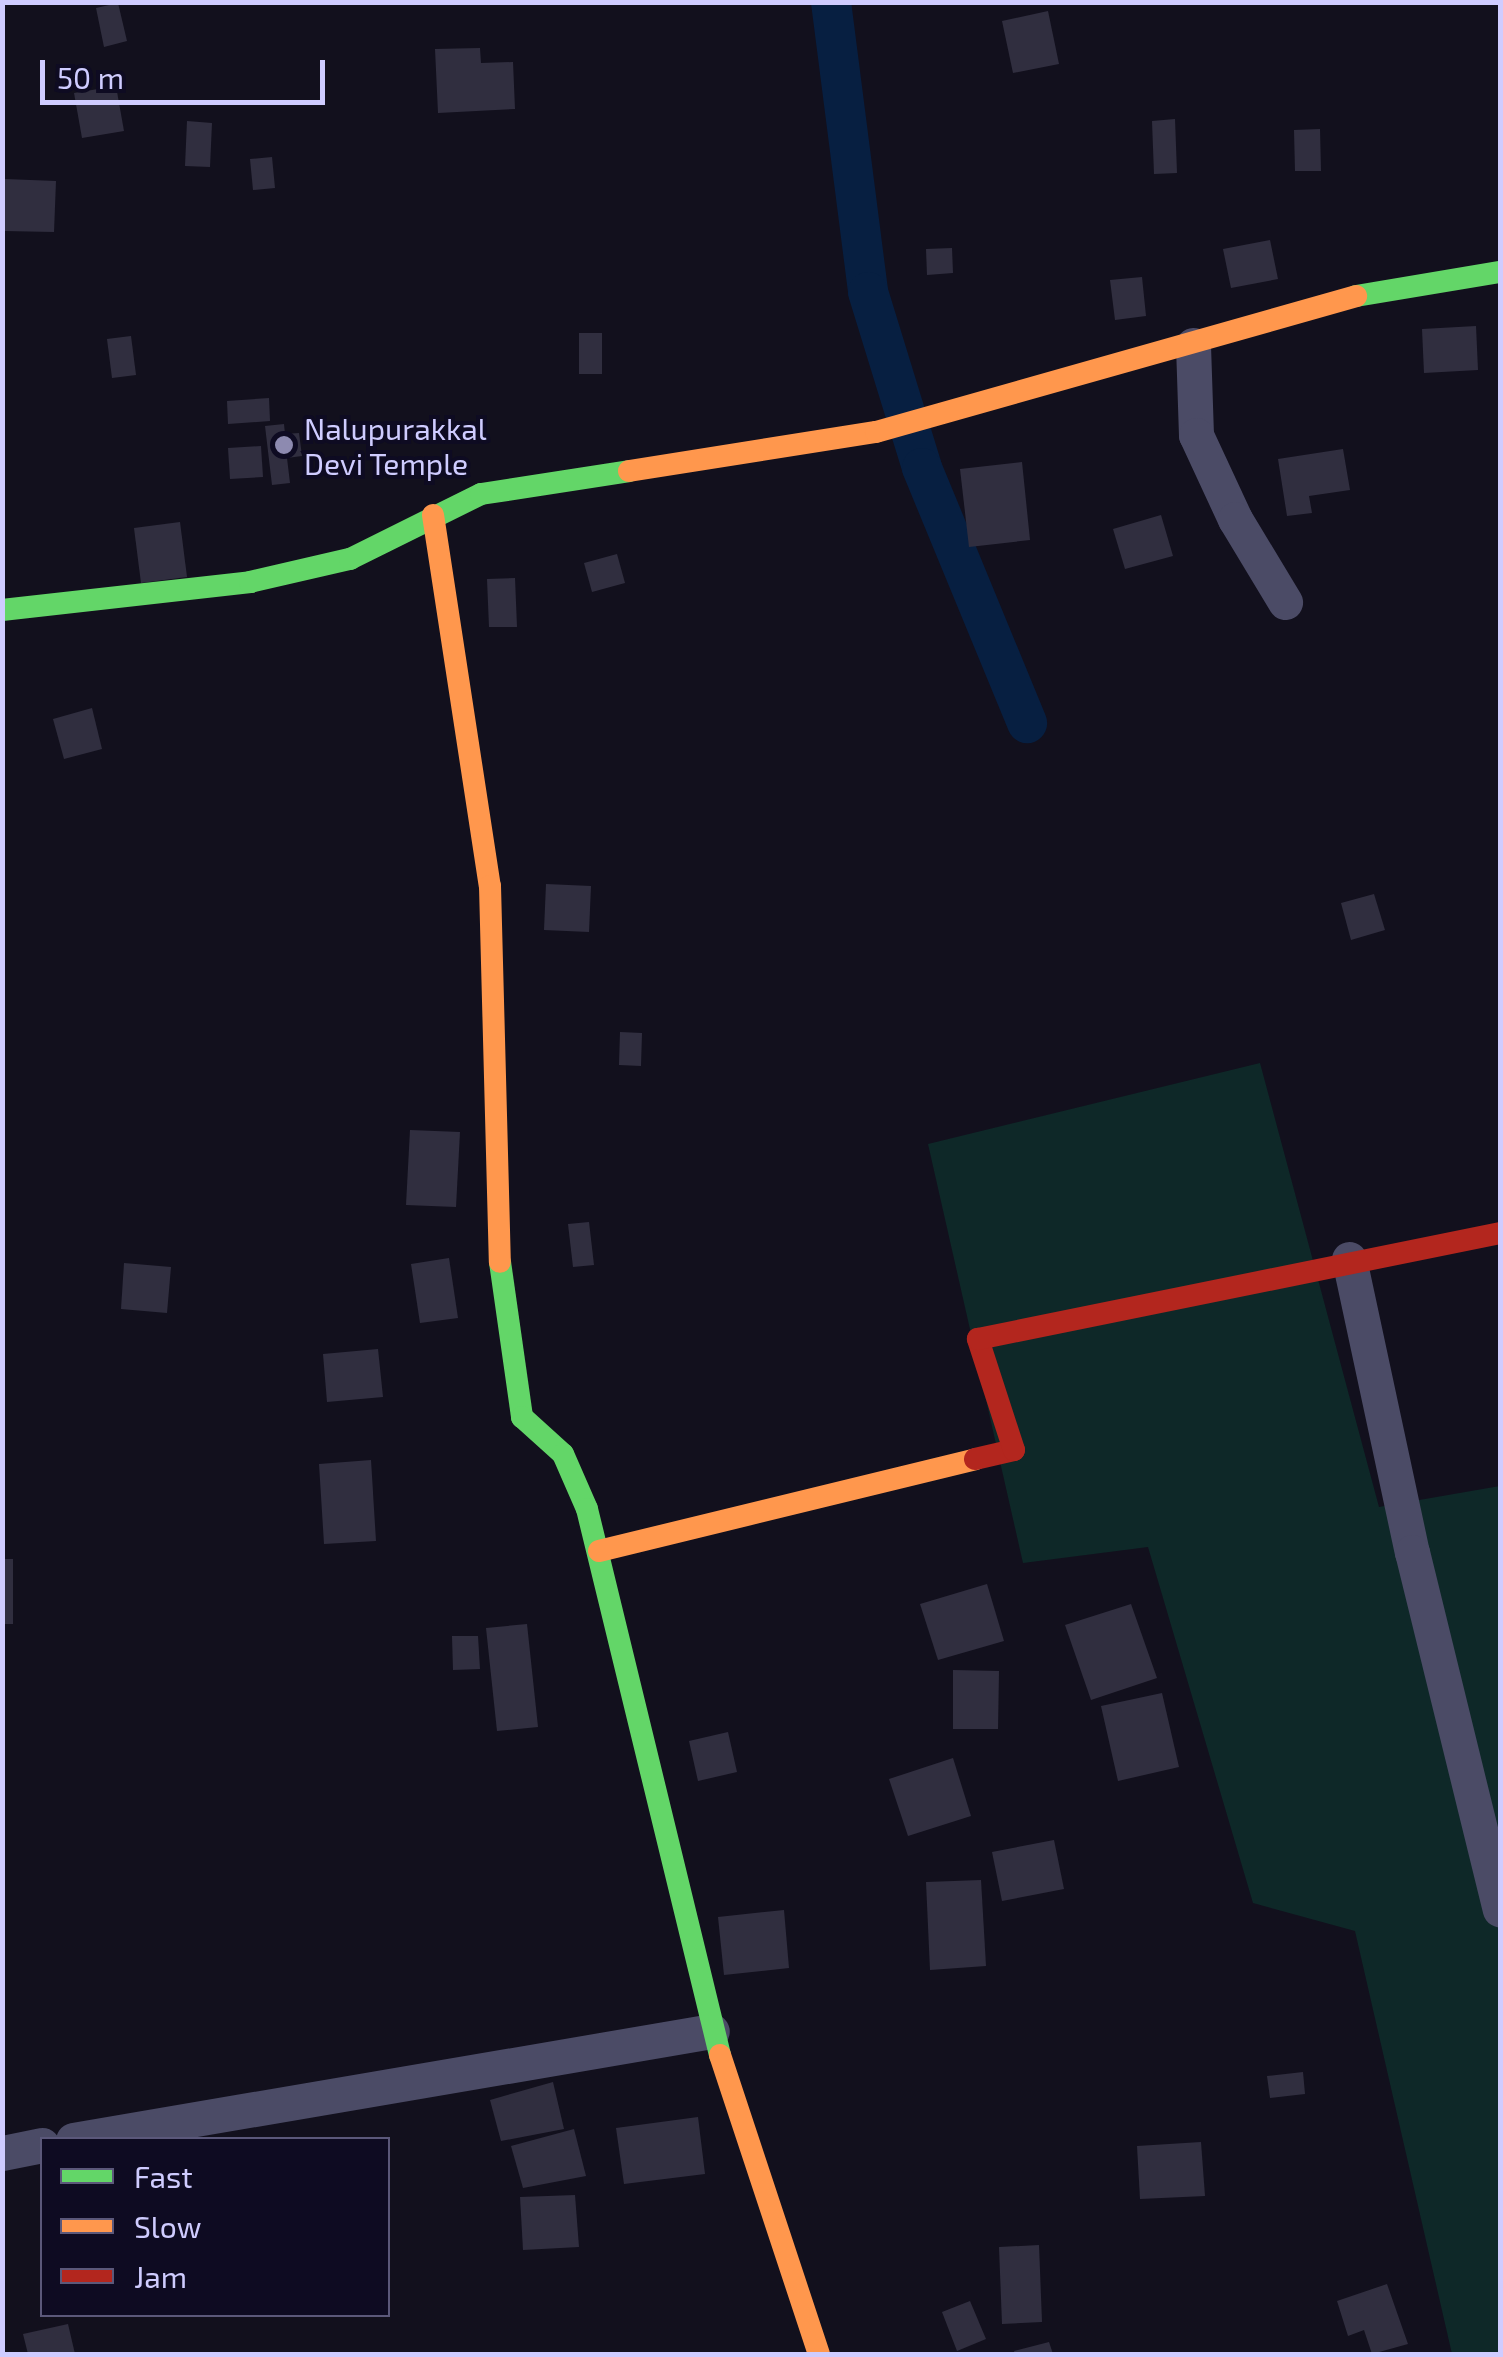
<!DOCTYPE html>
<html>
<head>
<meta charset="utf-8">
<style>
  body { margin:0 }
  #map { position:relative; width:1503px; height:2357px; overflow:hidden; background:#12101d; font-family:"Exo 2",sans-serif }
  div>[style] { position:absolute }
  .green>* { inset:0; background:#0e2828 }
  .canal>* { height:40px; margin:-20px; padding:0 20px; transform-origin:20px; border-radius:20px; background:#071f41 }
  .building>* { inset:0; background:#302e3f }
  .street>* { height:35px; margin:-17.5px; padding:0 17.5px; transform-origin:17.5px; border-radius:17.5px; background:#4b4b66 }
  .fast>* { height:22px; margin:-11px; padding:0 11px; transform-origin:11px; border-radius:11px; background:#63d668 }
  .slow>* { height:22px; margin:-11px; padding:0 11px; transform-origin:11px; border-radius:11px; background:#ff974d }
  .jam>* { height:22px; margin:-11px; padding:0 11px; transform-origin:11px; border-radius:11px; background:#b3261e }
  .dots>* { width:28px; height:28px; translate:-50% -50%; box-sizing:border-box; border:5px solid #0e0b22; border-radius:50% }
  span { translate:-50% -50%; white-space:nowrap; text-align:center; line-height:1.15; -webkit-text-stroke:8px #0e0b22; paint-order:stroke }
  .poi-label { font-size:30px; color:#cfccff }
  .left { translate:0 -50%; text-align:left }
  .frame { position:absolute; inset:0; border:5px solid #cfccff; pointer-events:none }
  .legend { position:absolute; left:40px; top:2137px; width:350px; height:180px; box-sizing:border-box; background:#0e0b22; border:2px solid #5b587a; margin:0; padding:12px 18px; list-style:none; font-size:30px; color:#cfccff }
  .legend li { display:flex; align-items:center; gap:20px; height:50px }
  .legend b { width:50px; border:2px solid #5b587a }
  .scale { position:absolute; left:40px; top:60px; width:285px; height:45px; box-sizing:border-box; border:5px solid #cfccff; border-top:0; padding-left:12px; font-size:30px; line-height:35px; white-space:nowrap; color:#cfccff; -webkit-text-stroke:8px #0e0b22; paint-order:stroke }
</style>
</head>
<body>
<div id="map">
  <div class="green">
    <i style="clip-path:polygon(1260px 1063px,1379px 1507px,1500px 1486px,1500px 2354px,1452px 2354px,1355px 1931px,1253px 1903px,1148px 1547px,1023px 1563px,928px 1144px)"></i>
  </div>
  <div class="canal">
    <i style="left:831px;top:2px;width:292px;rotate:82.7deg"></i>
    <i style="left:868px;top:292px;width:184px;rotate:72.9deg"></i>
    <i style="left:922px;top:468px;width:276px;rotate:67.6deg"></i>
  </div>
  <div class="building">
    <i style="clip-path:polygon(118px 3px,127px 41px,104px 47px,96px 8px)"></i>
    <i style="clip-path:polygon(1048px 11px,1059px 64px,1013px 73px,1002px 21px)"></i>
    <i style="clip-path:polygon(480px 48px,481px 63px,513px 62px,515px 109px,438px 113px,435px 49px)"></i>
    <i style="clip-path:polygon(116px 86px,124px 131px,82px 138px,74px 93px)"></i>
    <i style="clip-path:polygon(1175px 119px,1177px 173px,1154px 174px,1152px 121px)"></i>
    <i style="clip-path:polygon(187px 121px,212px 123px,210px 167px,185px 166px)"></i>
    <i style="clip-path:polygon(1320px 129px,1321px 171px,1295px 171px,1294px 130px)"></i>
    <i style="clip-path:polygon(272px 157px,275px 188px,253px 190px,250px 159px)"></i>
    <i style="clip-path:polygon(5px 179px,56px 181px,54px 232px,4px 231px)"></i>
    <i style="clip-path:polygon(1270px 240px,1278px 279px,1231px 288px,1223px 249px)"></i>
    <i style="clip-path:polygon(952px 248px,953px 273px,927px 275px,926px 249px)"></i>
    <i style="clip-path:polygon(1142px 277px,1146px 316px,1115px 320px,1110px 280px)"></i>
    <i style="clip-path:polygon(1476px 326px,1478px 370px,1424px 373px,1422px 329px)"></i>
    <i style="clip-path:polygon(579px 333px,602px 333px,602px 374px,579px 374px)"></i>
    <i style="clip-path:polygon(131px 336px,136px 375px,112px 378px,107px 339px)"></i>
    <i style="clip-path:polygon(269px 398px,270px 421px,228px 424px,227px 401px)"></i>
    <i style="clip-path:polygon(284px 424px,285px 434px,299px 433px,302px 456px,287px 458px,290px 483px,272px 485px,265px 426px)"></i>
    <i style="clip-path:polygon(261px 446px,263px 477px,230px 479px,228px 448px)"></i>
    <i style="clip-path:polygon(1343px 449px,1350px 490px,1309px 496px,1312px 513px,1287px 516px,1278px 459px)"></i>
    <i style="clip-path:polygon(1022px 462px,1030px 540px,969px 547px,960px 469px)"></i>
    <i style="clip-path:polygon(1161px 515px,1173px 556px,1125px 569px,1113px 529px)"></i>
    <i style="clip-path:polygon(180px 522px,187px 577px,141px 583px,134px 528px)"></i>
    <i style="clip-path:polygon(617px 554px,625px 583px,592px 592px,584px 563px)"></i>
    <i style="clip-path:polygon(515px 578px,517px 627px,489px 627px,487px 579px)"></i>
    <i style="clip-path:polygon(92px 708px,102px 749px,64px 759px,53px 719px)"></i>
    <i style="clip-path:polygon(546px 884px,591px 886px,589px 932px,544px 930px)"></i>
    <i style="clip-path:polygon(1374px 894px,1385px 930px,1351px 940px,1341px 903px)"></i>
    <i style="clip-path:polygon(620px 1032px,642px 1033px,641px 1066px,619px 1065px)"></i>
    <i style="clip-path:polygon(410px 1130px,460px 1132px,456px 1207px,406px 1205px)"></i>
    <i style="clip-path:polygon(589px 1222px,594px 1265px,573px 1267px,568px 1224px)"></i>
    <i style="clip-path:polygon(449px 1258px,458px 1318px,420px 1323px,411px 1264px)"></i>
    <i style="clip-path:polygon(124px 1263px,171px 1267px,167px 1313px,121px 1309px)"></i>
    <i style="clip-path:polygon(378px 1349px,383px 1397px,327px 1402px,323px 1354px)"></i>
    <i style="clip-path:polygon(371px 1460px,376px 1541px,324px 1544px,319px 1464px)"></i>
    <i style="clip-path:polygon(2px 1559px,13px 1559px,13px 1624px,2px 1624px)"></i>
    <i style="clip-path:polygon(987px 1584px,1004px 1641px,938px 1660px,920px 1604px)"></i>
    <i style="clip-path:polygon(1131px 1604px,1157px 1678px,1091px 1700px,1065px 1625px)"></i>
    <i style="clip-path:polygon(527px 1624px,538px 1727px,497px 1731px,486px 1628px)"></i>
    <i style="clip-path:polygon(452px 1636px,478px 1636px,480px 1669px,453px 1670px)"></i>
    <i style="clip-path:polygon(953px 1670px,999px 1671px,998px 1729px,953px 1729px)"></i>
    <i style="clip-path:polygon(1162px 1693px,1179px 1767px,1118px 1781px,1101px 1706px)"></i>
    <i style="clip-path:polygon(728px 1732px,737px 1772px,698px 1781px,689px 1741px)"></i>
    <i style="clip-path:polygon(953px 1758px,971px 1816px,908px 1836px,889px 1779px)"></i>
    <i style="clip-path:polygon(1054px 1840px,1064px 1889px,1002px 1901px,992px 1852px)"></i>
    <i style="clip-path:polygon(981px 1880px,986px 1966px,930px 1970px,926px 1882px)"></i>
    <i style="clip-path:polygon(784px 1910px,789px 1968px,724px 1975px,718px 1917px)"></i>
    <i style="clip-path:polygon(1303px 2072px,1305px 2094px,1270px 2098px,1267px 2076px)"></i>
    <i style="clip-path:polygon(553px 2082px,564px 2129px,501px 2141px,490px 2100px)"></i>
    <i style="clip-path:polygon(698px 2117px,705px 2174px,624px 2184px,616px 2128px)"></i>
    <i style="clip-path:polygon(574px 2129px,586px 2176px,523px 2188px,511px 2146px)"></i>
    <i style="clip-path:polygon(1201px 2142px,1205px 2196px,1140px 2199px,1137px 2146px)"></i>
    <i style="clip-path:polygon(575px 2195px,579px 2247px,523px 2250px,520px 2197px)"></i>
    <i style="clip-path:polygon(1039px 2245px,1042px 2322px,1002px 2324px,999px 2247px)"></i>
    <i style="clip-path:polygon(1387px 2284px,1408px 2344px,1372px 2354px,1364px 2330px,1348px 2336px,1337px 2301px)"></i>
    <i style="clip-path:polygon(970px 2301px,986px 2339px,957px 2351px,942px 2312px)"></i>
    <i style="clip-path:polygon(68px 2324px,75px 2354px,28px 2354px,23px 2334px)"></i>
    <i style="clip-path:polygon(1049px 2342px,1053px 2354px,1015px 2354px,1014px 2351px)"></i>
  </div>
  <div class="street">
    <i style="left:1193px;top:345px;width:90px;rotate:88.1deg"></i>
    <i style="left:1196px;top:435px;width:93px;rotate:65.1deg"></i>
    <i style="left:1235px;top:519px;width:97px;rotate:58.9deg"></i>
    <i style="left:1349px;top:1259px;width:300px;rotate:77.9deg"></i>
    <i style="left:1412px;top:1552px;width:368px;rotate:76.2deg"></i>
    <i style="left:73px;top:2140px;width:648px;rotate:-9.68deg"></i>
    <i style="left:2px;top:2153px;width:41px;rotate:-11.3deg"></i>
  </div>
  <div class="fast">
    <i style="left:1356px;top:296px;width:146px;rotate:-9.5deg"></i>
    <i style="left:2px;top:610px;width:250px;rotate:-6.4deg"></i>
    <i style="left:250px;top:582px;width:103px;rotate:-13deg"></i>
    <i style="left:350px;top:559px;width:146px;rotate:-26.4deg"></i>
    <i style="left:481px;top:494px;width:150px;rotate:-8.8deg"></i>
    <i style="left:500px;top:1262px;width:157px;rotate:81.9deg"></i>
    <i style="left:522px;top:1417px;width:55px;rotate:42.1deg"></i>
    <i style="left:563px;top:1454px;width:60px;rotate:66.4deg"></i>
    <i style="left:587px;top:1509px;width:562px;rotate:76.31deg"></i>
  </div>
  <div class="slow">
    <i style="left:629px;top:471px;width:250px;rotate:-9deg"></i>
    <i style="left:876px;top:432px;width:499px;rotate:-15.8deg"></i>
    <i style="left:433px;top:515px;width:375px;rotate:81.3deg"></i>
    <i style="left:490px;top:886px;width:376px;rotate:88.5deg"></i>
    <i style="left:599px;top:1551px;width:387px;rotate:-13.7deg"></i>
    <i style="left:720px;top:2055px;width:315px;rotate:71.7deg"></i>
  </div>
  <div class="jam">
    <i style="left:975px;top:1459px;width:40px;rotate:-13deg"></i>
    <i style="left:1014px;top:1450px;width:117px;rotate:-108deg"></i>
    <i style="left:978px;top:1339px;width:533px;rotate:-11.48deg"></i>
  </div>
  <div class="dots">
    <i style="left:284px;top:445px;background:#8d8ab0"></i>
  </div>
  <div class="poi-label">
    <span class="left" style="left:304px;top:445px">Nalupurakkal<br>Devi Temple</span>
  </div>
  <div class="frame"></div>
  <ul class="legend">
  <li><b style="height:12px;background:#63d668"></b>Fast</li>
  <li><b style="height:12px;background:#ff974d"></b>Slow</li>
  <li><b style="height:12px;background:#b3261e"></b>Jam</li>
  </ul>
  <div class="scale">50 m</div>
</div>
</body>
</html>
